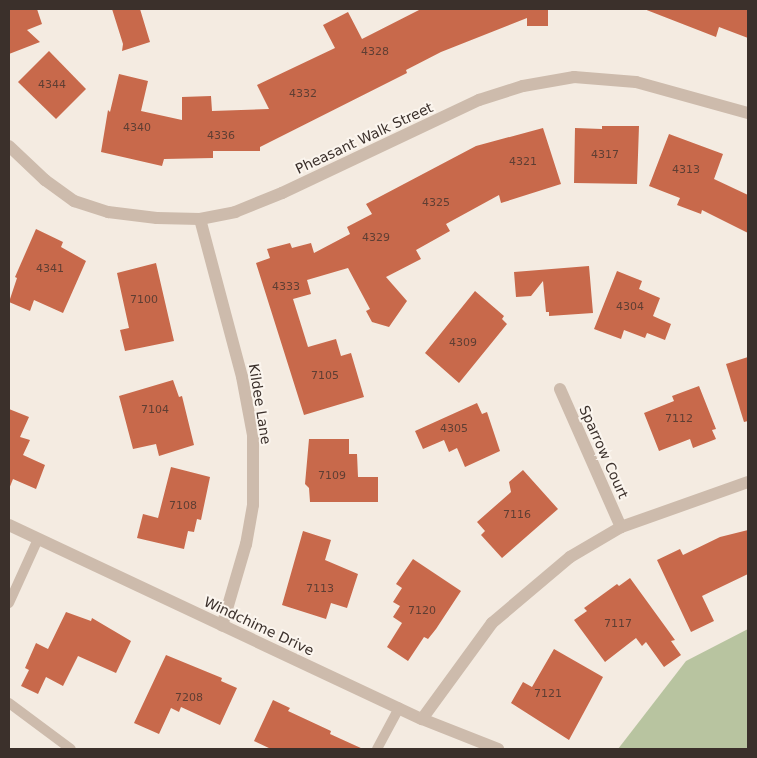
<!DOCTYPE html>
<html>
<head>
<meta charset="utf-8">
<style>
  body { margin:0 }
  #map { position:relative; width:757px; height:758px; overflow:hidden; background:#f4ebe1; font-family:"DejaVu Sans",sans-serif }
  div>[style] { position:absolute }
  .green>* { inset:0; background:#b8c4a0 }
  .building>* { inset:0; background:#c8694b }
  .lane>* { height:10px; margin:-5px; padding:0 5px; transform-origin:5px; border-radius:5px; background:#cdbbac }
  .street>* { height:12px; margin:-6px; padding:0 6px; transform-origin:6px; border-radius:6px; background:#cdbbac }
  span { translate:-50% -50%; white-space:nowrap; text-align:center; line-height:1.15; -webkit-text-stroke:4px #fbf5ee; paint-order:stroke }
  .number-label { font-size:11px; color:#5e3e33 }
  .number-label span { -webkit-text-stroke-width:0 }
  .street-label { font-size:14px; color:#3b302b }
  .frame { position:absolute; inset:0; border:10px solid #3b302b; pointer-events:none }
</style>
</head>
<body>
<div id="map">
  <div class="green">
    <i style="clip-path:polygon(748px 629px,748px 749px,618px 749px,686px 661px)"></i>
  </div>
  <div class="building">
    <i style="clip-path:polygon(9px 9px,37px 9px,42px 24px,27px 30px,40px 42px,9px 54px)"></i>
    <i style="clip-path:polygon(112px 9px,140px 9px,150px 42px,122px 51px,123px 44px)"></i>
    <i style="clip-path:polygon(421px 9px,548px 9px,548px 26px,527px 26px,527px 18px,441px 52px,406px 70px,407px 73px,260px 147px,260px 151px,213px 151px,213px 158px,164px 159px,162px 166px,101px 152px,108px 110px,110px 112px,119px 74px,148px 81px,141px 111px,182px 120px,182px 97px,211px 96px,212px 111px,269px 109px,257px 85px,335px 48px,323px 25px,348px 12px,362px 39px)"></i>
    <i style="clip-path:polygon(644px 9px,748px 9px,748px 38px,719px 27px,716px 37px)"></i>
    <i style="clip-path:polygon(49px 51px,86px 89px,56px 119px,18px 82px)"></i>
    <i style="clip-path:polygon(602px 126px,639px 126px,637px 184px,574px 183px,575px 128px,602px 129px)"></i>
    <i style="clip-path:polygon(543px 128px,561px 184px,501px 203px,499px 195px,446px 224px,450px 231px,416px 250px,421px 259px,386px 277px,407px 301px,389px 327px,372px 322px,366px 311px,370px 309px,348px 268px,307px 280px,311px 294px,293px 299px,308px 347px,336px 339px,341px 356px,351px 353px,364px 397px,304px 415px,256px 263px,270px 258px,267px 249px,290px 243px,292px 248px,311px 243px,314px 253px,350px 234px,347px 227px,372px 214px,366px 204px,476px 146px)"></i>
    <i style="clip-path:polygon(669px 134px,723px 154px,714px 179px,748px 195px,748px 233px,702px 210px,701px 214px,677px 205px,680px 198px,649px 186px)"></i>
    <i style="clip-path:polygon(36px 229px,63px 242px,61px 247px,86px 261px,63px 313px,34px 300px,30px 311px,9px 302px,17px 278px,15px 277px)"></i>
    <i style="clip-path:polygon(156px 263px,174px 341px,125px 351px,120px 330px,129px 328px,117px 273px)"></i>
    <i style="clip-path:polygon(589px 266px,593px 313px,549px 316px,549px 312px,546px 312px,543px 281px,531px 296px,516px 297px,514px 272px)"></i>
    <i style="clip-path:polygon(617px 271px,642px 281px,639px 289px,660px 298px,653px 316px,671px 324px,665px 340px,647px 333px,645px 338px,624px 330px,621px 339px,594px 329px)"></i>
    <i style="clip-path:polygon(475px 291px,504px 316px,502px 319px,507px 324px,459px 383px,425px 353px)"></i>
    <i style="clip-path:polygon(748px 357px,748px 421px,744px 422px,726px 364px)"></i>
    <i style="clip-path:polygon(173px 380px,179px 397px,182px 396px,194px 445px,159px 456px,156px 444px,133px 449px,119px 396px)"></i>
    <i style="clip-path:polygon(699px 386px,716px 429px,712px 430px,716px 439px,693px 448px,690px 439px,659px 451px,644px 413px,674px 401px,672px 396px)"></i>
    <i style="clip-path:polygon(477px 403px,482px 414px,487px 412px,500px 451px,465px 467px,457px 448px,449px 452px,444px 440px,423px 449px,415px 431px)"></i>
    <i style="clip-path:polygon(9px 409px,29px 417px,20px 437px,30px 440px,23px 455px,45px 465px,36px 489px,13px 479px,9px 489px)"></i>
    <i style="clip-path:polygon(309px 439px,349px 439px,349px 454px,357px 454px,358px 477px,378px 477px,378px 502px,310px 502px,309px 488px,305px 484px)"></i>
    <i style="clip-path:polygon(171px 467px,210px 477px,201px 520px,197px 519px,194px 532px,188px 531px,184px 549px,137px 538px,143px 514px,158px 518px)"></i>
    <i style="clip-path:polygon(523px 470px,558px 509px,502px 558px,481px 535px,485px 531px,477px 522px,511px 492px,509px 482px)"></i>
    <i style="clip-path:polygon(748px 530px,748px 574px,702px 596px,714px 621px,691px 632px,657px 560px,680px 549px,683px 555px,720px 537px)"></i>
    <i style="clip-path:polygon(303px 531px,331px 540px,325px 560px,358px 574px,347px 608px,331px 603px,326px 619px,282px 605px)"></i>
    <i style="clip-path:polygon(413px 559px,461px 591px,436px 629px,428px 639px,424px 637px,408px 661px,387px 647px,402px 623px,393px 617px,400px 606px,393px 602px,402px 588px,396px 584px)"></i>
    <i style="clip-path:polygon(630px 578px,675px 640px,671px 641px,681px 655px,664px 667px,646px 642px,642px 646px,636px 638px,605px 662px,574px 620px,587px 611px,584px 608px,617px 584px,619px 586px)"></i>
    <i style="clip-path:polygon(66px 612px,91px 621px,92px 618px,131px 641px,116px 673px,78px 656px,63px 686px,46px 677px,38px 694px,21px 686px,29px 670px,25px 668px,36px 643px,48px 649px)"></i>
    <i style="clip-path:polygon(554px 649px,603px 677px,569px 740px,511px 703px,523px 682px,532px 687px)"></i>
    <i style="clip-path:polygon(166px 655px,222px 678px,221px 681px,237px 688px,220px 725px,181px 707px,179px 712px,171px 708px,159px 734px,134px 723px)"></i>
    <i style="clip-path:polygon(273px 700px,290px 708px,288px 711px,331px 731px,330px 734px,363px 749px,271px 749px,254px 741px)"></i>
  </div>
  <div class="lane">
    <i style="left:9px;top:603px;width:70px;rotate:-65.6deg"></i>
    <i style="left:9px;top:703px;width:77px;rotate:36.6deg"></i>
    <i style="left:377px;top:749px;width:47px;rotate:-61.8deg"></i>
  </div>
  <div class="street">
    <i style="left:9px;top:146px;width:50px;rotate:43.4deg"></i>
    <i style="left:45px;top:180px;width:36px;rotate:36deg"></i>
    <i style="left:74px;top:201px;width:36px;rotate:18deg"></i>
    <i style="left:108px;top:212px;width:49px;rotate:7deg"></i>
    <i style="left:157px;top:218px;width:43px;rotate:1.3deg"></i>
    <i style="left:200px;top:219px;width:36px;rotate:-11deg"></i>
    <i style="left:235px;top:212px;width:51px;rotate:-22deg"></i>
    <i style="left:282px;top:193px;width:218px;rotate:-25.3deg"></i>
    <i style="left:479px;top:100px;width:46px;rotate:-17.7deg"></i>
    <i style="left:523px;top:86px;width:52px;rotate:-10deg"></i>
    <i style="left:574px;top:77px;width:62px;rotate:4.6deg"></i>
    <i style="left:636px;top:82px;width:116px;rotate:15.5deg"></i>
    <i style="left:200px;top:219px;width:163px;rotate:75.1deg"></i>
    <i style="left:242px;top:377px;width:59px;rotate:79.3deg"></i>
    <i style="left:253px;top:435px;width:70px;rotate:90deg"></i>
    <i style="left:253px;top:505px;width:40px;rotate:100deg"></i>
    <i style="left:246px;top:544px;width:85px;rotate:106.3deg"></i>
    <i style="left:560px;top:389px;width:151px;rotate:66.2deg"></i>
    <i style="left:9px;top:525px;width:456px;rotate:25.2deg"></i>
    <i style="left:422px;top:719px;width:82px;rotate:21.5deg"></i>
    <i style="left:422px;top:719px;width:119px;rotate:-53.9deg"></i>
    <i style="left:492px;top:623px;width:102px;rotate:-40.2deg"></i>
    <i style="left:570px;top:557px;width:59px;rotate:-30.5deg"></i>
    <i style="left:621px;top:527px;width:135px;rotate:-19.5deg"></i>
  </div>
  <div class="number-label">
    <span style="left:375px;top:52px">4328</span>
    <span style="left:52px;top:85px">4344</span>
    <span style="left:303px;top:94px">4332</span>
    <span style="left:137px;top:128px">4340</span>
    <span style="left:221px;top:136px">4336</span>
    <span style="left:605px;top:155px">4317</span>
    <span style="left:523px;top:162px">4321</span>
    <span style="left:686px;top:170px">4313</span>
    <span style="left:436px;top:203px">4325</span>
    <span style="left:376px;top:238px">4329</span>
    <span style="left:50px;top:269px">4341</span>
    <span style="left:286px;top:287px">4333</span>
    <span style="left:144px;top:300px">7100</span>
    <span style="left:630px;top:307px">4304</span>
    <span style="left:463px;top:343px">4309</span>
    <span style="left:325px;top:376px">7105</span>
    <span style="left:155px;top:410px">7104</span>
    <span style="left:679px;top:419px">7112</span>
    <span style="left:454px;top:429px">4305</span>
    <span style="left:332px;top:476px">7109</span>
    <span style="left:183px;top:506px">7108</span>
    <span style="left:517px;top:515px">7116</span>
    <span style="left:320px;top:589px">7113</span>
    <span style="left:422px;top:611px">7120</span>
    <span style="left:618px;top:624px">7117</span>
    <span style="left:548px;top:694px">7121</span>
    <span style="left:189px;top:698px">7208</span>
  </div>
  <div class="street-label">
    <span style="left:364px;top:138px;rotate:-25deg">Pheasant Walk Street</span>
    <span style="left:260px;top:404px;rotate:81deg">Kildee Lane</span>
    <span style="left:604px;top:452px;rotate:66deg">Sparrow Court</span>
    <span style="left:259px;top:626px;rotate:25deg">Windchime Drive</span>
  </div>
  <div class="frame"></div>
</div>
</body>
</html>
